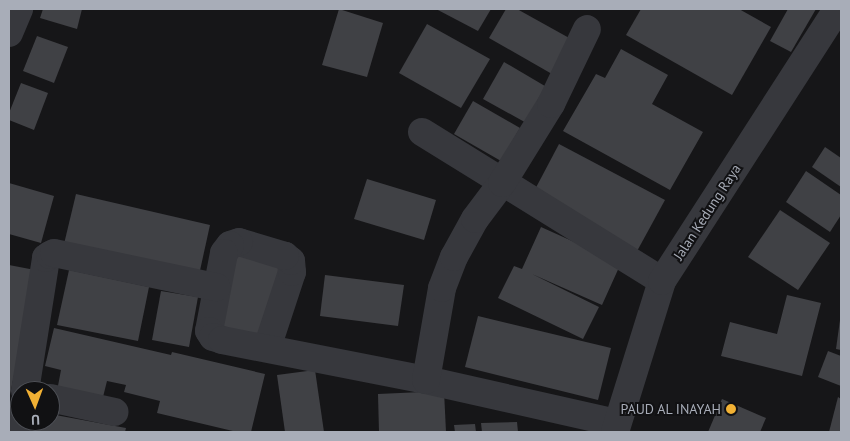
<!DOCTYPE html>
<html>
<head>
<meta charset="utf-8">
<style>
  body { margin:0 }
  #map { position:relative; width:850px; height:441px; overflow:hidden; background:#161618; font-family:"PT Sans",sans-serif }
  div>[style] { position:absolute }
  .building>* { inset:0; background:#404145 }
  .minor>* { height:28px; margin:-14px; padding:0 14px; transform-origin:14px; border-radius:14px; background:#37383d }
  .tertiary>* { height:28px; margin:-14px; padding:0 14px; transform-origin:14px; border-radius:14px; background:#37383d }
  .dots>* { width:14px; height:14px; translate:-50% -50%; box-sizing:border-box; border:2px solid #111113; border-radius:50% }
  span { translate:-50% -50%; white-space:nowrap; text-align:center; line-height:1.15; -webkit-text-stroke:4px #111113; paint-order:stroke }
  .street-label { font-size:14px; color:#a8adb8 }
  .poi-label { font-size:14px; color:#a8adb8 }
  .right { translate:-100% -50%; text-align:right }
  .frame { position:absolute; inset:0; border:10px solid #a8adb8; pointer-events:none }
  .north { position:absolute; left:10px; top:381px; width:50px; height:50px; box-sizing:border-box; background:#111113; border:1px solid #4d4f55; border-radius:50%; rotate:178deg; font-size:14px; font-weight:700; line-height:20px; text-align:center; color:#a8adb8 }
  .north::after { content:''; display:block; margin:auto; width:18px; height:22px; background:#f2b134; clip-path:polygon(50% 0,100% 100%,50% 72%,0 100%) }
</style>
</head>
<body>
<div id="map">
  <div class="building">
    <i style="clip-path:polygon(43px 9px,82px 9px,77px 29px,40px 18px)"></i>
    <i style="clip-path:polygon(339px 9px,383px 23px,367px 77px,322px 65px)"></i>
    <i style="clip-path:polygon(436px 9px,491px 9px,478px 31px)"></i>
    <i style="clip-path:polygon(506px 9px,517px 9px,571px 39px,552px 74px,489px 38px)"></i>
    <i style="clip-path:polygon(641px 9px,739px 9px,771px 27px,732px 95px,626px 35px)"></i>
    <i style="clip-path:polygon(788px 9px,816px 9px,791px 52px,770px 41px)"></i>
    <i style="clip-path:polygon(427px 24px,490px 59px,461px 108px,399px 73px)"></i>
    <i style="clip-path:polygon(37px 36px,68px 47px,54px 83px,23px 71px)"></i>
    <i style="clip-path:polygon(621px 49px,668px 75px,652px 104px,703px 132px,670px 190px,563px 131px,596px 74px,605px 78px)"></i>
    <i style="clip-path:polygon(504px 62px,550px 89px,530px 125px,483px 99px)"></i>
    <i style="clip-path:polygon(21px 83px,48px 93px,34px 130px,9px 120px,9px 113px)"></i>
    <i style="clip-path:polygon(473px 101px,520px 128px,501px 161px,454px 134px)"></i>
    <i style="clip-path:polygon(559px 144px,665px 200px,636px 253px,531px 197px)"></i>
    <i style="clip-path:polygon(825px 147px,841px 158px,841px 187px,812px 167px)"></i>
    <i style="clip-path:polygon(806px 171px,841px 195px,841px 215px,830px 232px,786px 202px)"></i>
    <i style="clip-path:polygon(367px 179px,436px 200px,424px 240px,354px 219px)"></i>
    <i style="clip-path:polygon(9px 183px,54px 196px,41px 243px,9px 234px)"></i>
    <i style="clip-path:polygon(76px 194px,210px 225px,199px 275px,64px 244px)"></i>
    <i style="clip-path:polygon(780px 210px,830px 243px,798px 290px,748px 257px)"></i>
    <i style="clip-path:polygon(541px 227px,621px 263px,602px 305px,532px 274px,599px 307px,583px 339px,498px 298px,514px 266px,522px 269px)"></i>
    <i style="clip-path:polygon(236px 255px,284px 269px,263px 341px,215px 327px)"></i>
    <i style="clip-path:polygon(9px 265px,35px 270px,10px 395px,9px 395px)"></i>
    <i style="clip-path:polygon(69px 270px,149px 287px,138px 341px,57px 325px)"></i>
    <i style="clip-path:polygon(325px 275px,404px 285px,398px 326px,320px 316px)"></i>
    <i style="clip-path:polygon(161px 291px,198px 297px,189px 347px,152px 340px)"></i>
    <i style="clip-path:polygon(787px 295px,821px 303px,802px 376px,721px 356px,730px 322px,777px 334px)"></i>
    <i style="clip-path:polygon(478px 316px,611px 348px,598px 400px,465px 367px)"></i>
    <i style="clip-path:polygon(840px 320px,841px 320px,841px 350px,836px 349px)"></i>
    <i style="clip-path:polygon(54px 328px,171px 355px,172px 352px,265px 374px,251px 432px,237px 432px,157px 413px,160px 401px,124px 392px,126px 385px,107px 381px,102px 401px,57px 391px,61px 370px,45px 366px)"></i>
    <i style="clip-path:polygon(828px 351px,841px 356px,841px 386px,818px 377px)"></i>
    <i style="clip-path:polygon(315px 370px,324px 432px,285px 432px,277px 375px)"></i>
    <i style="clip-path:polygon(444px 391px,446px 432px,379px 432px,378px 394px)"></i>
    <i style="clip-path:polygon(838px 397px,841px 399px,841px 432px,829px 432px)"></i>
    <i style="clip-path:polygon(722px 399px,766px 418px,760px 432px,708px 432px)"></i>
    <i style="clip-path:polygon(50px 414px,126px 428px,125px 432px,35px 432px,37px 421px,50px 421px)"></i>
    <i style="clip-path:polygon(517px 422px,518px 432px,482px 432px,481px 423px)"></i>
    <i style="clip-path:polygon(475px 424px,476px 432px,455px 432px,454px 425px)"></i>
  </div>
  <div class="minor">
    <i style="left:9px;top:33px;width:26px;rotate:-67deg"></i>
    <i style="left:422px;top:132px;width:282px;rotate:31.8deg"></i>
    <i style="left:267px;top:348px;width:80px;rotate:-71.8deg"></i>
    <i style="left:292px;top:272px;width:11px;rotate:-95deg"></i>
    <i style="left:291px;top:261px;width:8px;rotate:-140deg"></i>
    <i style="left:285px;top:256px;width:48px;rotate:-163.1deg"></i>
    <i style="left:239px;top:242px;width:9px;rotate:162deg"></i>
    <i style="left:230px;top:245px;width:10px;rotate:127deg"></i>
    <i style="left:224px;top:253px;width:79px;rotate:100.9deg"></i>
    <i style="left:209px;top:331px;width:7px;rotate:56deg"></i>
    <i style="left:213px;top:337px;width:9px;rotate:18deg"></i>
    <i style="left:222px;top:340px;width:208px;rotate:11.1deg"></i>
    <i style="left:426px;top:380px;width:196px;rotate:12.7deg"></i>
    <i style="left:426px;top:380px;width:93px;rotate:-80.1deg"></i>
    <i style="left:442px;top:288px;width:33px;rotate:-69deg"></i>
    <i style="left:454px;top:257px;width:43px;rotate:-61.1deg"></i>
    <i style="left:475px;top:219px;width:45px;rotate:-53.1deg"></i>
    <i style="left:502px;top:183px;width:93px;rotate:-58.2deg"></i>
    <i style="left:551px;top:104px;width:83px;rotate:-64.4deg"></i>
    <i style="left:25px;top:391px;width:135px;rotate:-81deg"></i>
    <i style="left:46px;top:258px;width:5px;rotate:-37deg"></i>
    <i style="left:50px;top:255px;width:4px;rotate:-27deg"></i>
    <i style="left:54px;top:253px;width:166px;rotate:11.9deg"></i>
    <i style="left:50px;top:398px;width:66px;rotate:12.2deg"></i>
    <i style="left:17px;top:432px;width:15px;rotate:-79deg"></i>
  </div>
  <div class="tertiary">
    <i style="left:615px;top:432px;width:158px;rotate:-72.7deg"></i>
    <i style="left:662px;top:281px;width:323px;rotate:-57.2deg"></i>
  </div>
  <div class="dots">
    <i style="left:731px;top:409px;background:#f2b134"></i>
  </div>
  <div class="street-label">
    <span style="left:707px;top:212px;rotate:-57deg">Jalan Kedung Raya</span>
  </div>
  <div class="poi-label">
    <span class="right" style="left:721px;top:409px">PAUD AL INAYAH</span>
  </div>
  <div class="frame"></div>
  <div class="north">U</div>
</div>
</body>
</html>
